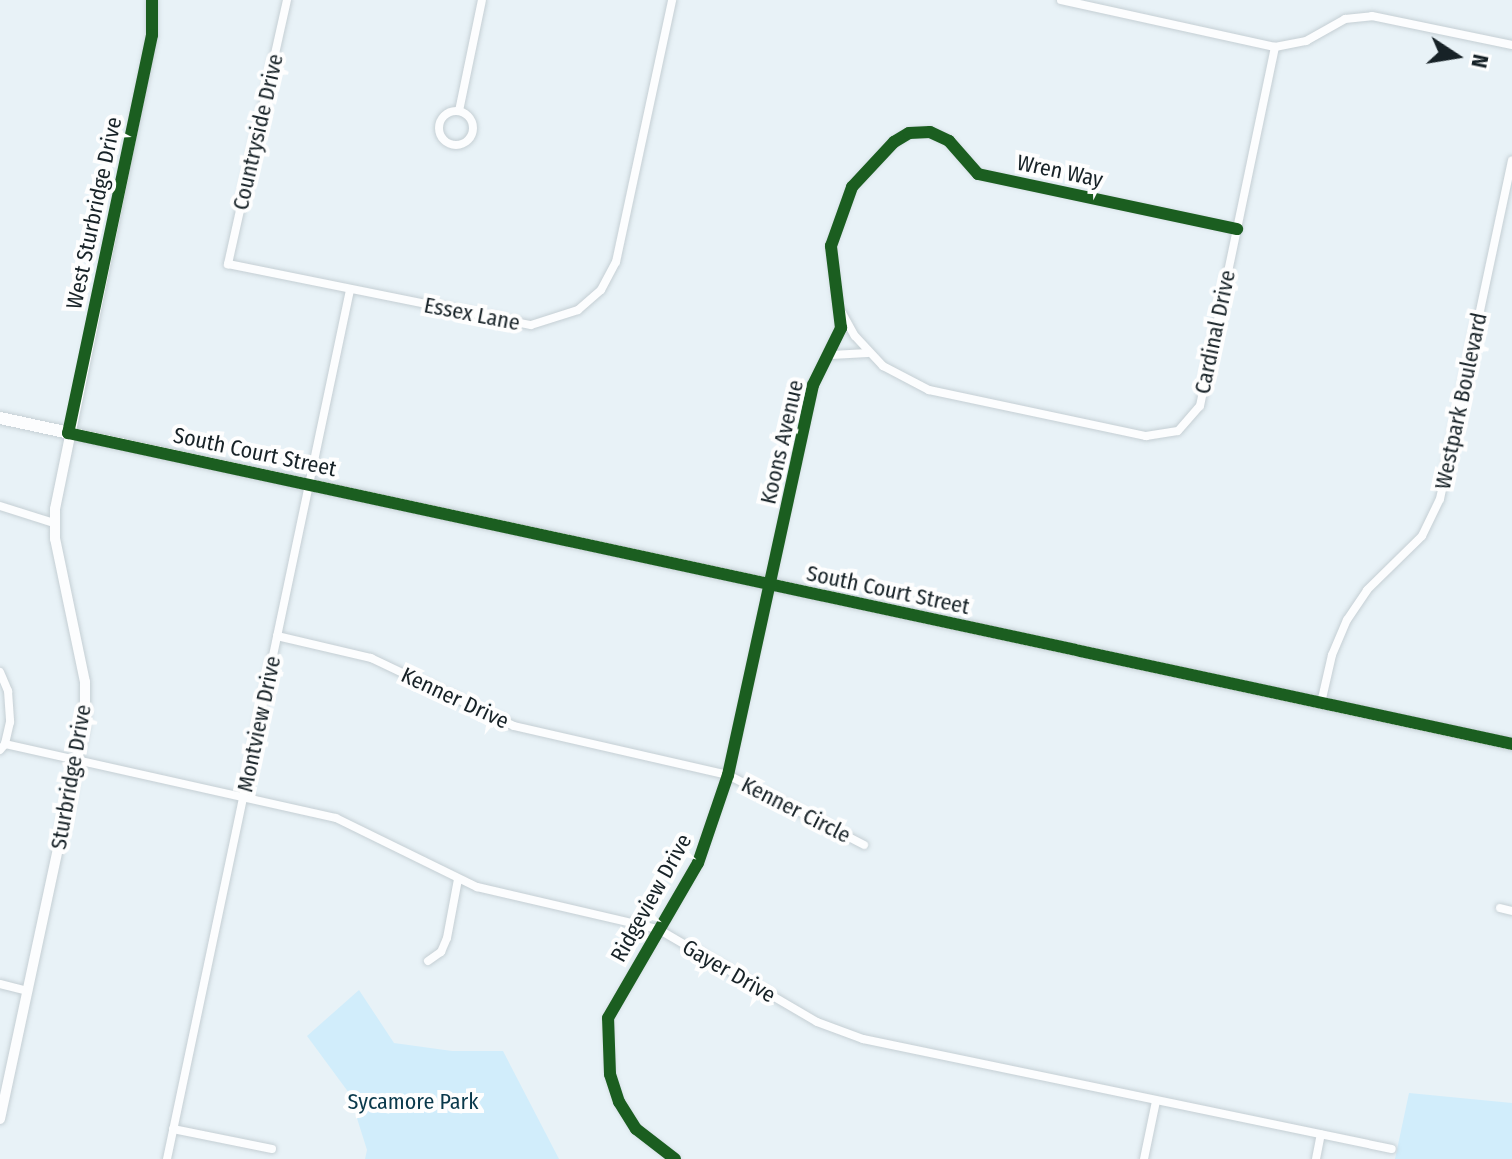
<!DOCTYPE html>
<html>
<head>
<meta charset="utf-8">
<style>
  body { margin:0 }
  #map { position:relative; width:1512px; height:1159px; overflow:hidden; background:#e8f2f7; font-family:"Fira Sans Condensed",sans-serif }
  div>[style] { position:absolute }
  .green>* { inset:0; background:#d1edfb }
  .roads { filter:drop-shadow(0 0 2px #c5cfd4) drop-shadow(0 0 2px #c5cfd4) }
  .minor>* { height:8px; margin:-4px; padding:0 4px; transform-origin:4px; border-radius:4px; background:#fcfdfe }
  .minor>.ring { margin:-4px; padding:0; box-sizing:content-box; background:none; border:8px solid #fcfdfe; border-radius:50% }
  .tertiary>* { height:10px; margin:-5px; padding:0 5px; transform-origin:5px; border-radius:5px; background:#fcfdfe }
  .primary>* { height:12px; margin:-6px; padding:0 6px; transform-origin:6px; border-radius:6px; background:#fcfdfe }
  .cycleway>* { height:12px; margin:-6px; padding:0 6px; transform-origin:6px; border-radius:6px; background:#1b5e20 }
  span { translate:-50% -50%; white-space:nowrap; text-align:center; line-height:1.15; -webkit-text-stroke:8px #fefefe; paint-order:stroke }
  .street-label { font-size:22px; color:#172227 }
  .park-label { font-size:22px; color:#0a394b }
  .north { position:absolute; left:1416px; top:16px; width:80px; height:80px; -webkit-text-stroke:6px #fefefe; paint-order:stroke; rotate:102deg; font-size:22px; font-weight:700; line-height:32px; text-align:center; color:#172227 }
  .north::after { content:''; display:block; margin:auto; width:28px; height:36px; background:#172227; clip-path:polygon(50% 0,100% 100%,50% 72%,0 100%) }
</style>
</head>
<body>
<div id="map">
  <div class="green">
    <i style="clip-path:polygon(359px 990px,394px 1043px,452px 1051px,503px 1051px,559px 1159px,365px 1159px,367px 1150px,349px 1093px,307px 1036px)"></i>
    <i style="clip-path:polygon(1409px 1093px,1512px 1103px,1512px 1159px,1395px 1159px)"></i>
  </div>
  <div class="roads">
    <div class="minor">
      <i style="left:287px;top:0;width:271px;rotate:102.6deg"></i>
      <i style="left:228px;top:264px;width:309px;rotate:11.4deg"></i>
      <i style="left:531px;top:325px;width:49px;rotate:-17.7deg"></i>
      <i style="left:578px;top:310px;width:30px;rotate:-41deg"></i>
      <i style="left:601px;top:290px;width:32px;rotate:-62deg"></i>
      <i style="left:616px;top:262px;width:268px;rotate:-77.9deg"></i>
      <i style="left:1061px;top:0;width:219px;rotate:12.4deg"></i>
      <i style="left:1275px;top:47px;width:32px;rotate:-11deg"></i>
      <i style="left:1306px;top:41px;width:45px;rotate:-29.4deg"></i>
      <i style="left:1345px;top:19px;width:27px;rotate:-6deg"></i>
      <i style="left:1372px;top:16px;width:143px;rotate:11.7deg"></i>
      <i style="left:459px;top:111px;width:113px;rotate:-78.3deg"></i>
      <i class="ring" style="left:439px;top:111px;width:26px;height:26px"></i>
      <i style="left:842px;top:313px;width:26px;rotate:61deg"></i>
      <i style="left:855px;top:336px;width:41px;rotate:47deg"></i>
      <i style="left:883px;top:366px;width:52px;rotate:27.6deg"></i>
      <i style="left:929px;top:390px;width:222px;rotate:12deg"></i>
      <i style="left:1146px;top:436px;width:32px;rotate:-9deg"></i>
      <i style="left:1178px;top:431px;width:33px;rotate:-49deg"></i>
      <i style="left:1200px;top:406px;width:367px;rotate:-78.2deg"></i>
      <i style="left:831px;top:355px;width:37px;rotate:-3deg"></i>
      <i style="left:0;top:506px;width:57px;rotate:17.5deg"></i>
      <i style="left:277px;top:636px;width:97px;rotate:13.2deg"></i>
      <i style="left:371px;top:658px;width:158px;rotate:25.4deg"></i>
      <i style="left:514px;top:726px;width:220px;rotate:12.9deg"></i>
      <i style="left:728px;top:775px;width:153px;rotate:27.2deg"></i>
      <i style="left:0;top:672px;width:21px;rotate:67deg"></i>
      <i style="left:8px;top:691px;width:31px;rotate:86deg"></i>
      <i style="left:10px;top:722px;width:23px;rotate:103deg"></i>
      <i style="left:1321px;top:703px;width:49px;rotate:-77.1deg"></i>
      <i style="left:1332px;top:655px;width:38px;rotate:-67deg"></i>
      <i style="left:1347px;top:620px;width:36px;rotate:-56deg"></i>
      <i style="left:1367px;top:590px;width:77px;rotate:-44.5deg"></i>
      <i style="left:1422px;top:536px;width:41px;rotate:-64.1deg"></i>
      <i style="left:1440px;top:499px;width:346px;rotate:-78deg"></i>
      <i style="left:0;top:750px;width:8px;rotate:-50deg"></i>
      <i style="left:5px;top:744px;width:339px;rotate:12.6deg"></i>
      <i style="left:336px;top:818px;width:157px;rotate:26.1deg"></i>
      <i style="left:477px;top:887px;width:186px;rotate:13.1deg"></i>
      <i style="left:658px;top:929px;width:184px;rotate:30.3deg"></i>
      <i style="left:817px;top:1022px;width:49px;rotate:20.3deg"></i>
      <i style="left:863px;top:1039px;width:540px;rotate:11.75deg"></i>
      <i style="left:1500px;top:908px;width:12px;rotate:14deg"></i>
      <i style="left:428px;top:961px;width:16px;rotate:-35deg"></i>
      <i style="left:441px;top:952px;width:15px;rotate:-67deg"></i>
      <i style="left:447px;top:938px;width:60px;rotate:-79.4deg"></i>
      <i style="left:0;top:984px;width:29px;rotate:14deg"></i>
      <i style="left:173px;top:1129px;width:101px;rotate:11.4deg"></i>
      <i style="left:167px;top:1159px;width:888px;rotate:-78.11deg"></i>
      <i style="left:675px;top:1159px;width:49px;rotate:-142.4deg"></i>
      <i style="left:636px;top:1129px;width:32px;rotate:-122deg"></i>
      <i style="left:619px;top:1102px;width:29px;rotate:-108deg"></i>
      <i style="left:610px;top:1074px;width:56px;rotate:-92deg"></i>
      <i style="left:608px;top:1018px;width:179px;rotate:-59.9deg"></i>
      <i style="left:698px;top:863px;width:93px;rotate:-71.2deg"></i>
      <i style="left:728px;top:775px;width:399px;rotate:-77.7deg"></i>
      <i style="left:813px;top:385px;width:64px;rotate:-63.8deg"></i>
      <i style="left:841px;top:328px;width:83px;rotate:-97deg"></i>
      <i style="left:831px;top:246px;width:63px;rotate:-70.4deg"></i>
      <i style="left:852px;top:187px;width:62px;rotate:-47deg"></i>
      <i style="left:894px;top:142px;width:17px;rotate:-31deg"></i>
      <i style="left:909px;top:133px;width:21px;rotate:-3deg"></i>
      <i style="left:930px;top:132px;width:21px;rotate:25deg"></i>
      <i style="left:949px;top:141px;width:44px;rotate:48.7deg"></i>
      <i style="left:978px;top:174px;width:265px;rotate:12deg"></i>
      <i style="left:1144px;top:1159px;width:59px;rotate:-78.3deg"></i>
      <i style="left:1316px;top:1159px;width:25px;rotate:-79deg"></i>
    </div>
    <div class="tertiary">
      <i style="left:0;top:1119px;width:407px;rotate:-77.9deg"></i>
      <i style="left:85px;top:721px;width:39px;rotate:-90deg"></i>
      <i style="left:85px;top:682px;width:146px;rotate:-101.8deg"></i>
      <i style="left:55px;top:539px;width:30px;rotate:-90deg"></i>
      <i style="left:55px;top:509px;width:484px;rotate:-78.4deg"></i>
      <i style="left:152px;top:35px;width:35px;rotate:-90deg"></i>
    </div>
    <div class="primary">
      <i style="left:0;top:418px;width:1547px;rotate:12.17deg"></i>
    </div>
  </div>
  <div class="cycleway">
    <i style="left:152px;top:0;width:35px;rotate:90deg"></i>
    <i style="left:152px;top:35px;width:407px;rotate:101.9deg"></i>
    <i style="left:68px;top:433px;width:1477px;rotate:12.15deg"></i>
    <i style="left:675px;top:1159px;width:49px;rotate:-142.4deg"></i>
    <i style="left:636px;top:1129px;width:32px;rotate:-122deg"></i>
    <i style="left:619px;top:1102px;width:29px;rotate:-108deg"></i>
    <i style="left:610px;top:1074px;width:56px;rotate:-92deg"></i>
    <i style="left:608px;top:1018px;width:179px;rotate:-59.9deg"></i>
    <i style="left:698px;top:863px;width:93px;rotate:-71.2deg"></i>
    <i style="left:728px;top:775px;width:399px;rotate:-77.7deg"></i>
    <i style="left:813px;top:385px;width:64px;rotate:-63.8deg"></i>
    <i style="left:841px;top:328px;width:83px;rotate:-97deg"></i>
    <i style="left:831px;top:246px;width:63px;rotate:-70.4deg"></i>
    <i style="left:852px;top:187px;width:62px;rotate:-47deg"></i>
    <i style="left:894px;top:142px;width:17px;rotate:-31deg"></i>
    <i style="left:909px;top:133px;width:21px;rotate:-3deg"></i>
    <i style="left:930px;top:132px;width:21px;rotate:25deg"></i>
    <i style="left:949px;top:141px;width:44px;rotate:48.7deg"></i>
    <i style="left:978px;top:174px;width:265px;rotate:12deg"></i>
  </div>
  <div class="street-label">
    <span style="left:258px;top:132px;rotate:-77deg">Countryside Drive</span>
    <span style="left:1060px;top:171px;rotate:12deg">Wren Way</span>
    <span style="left:94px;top:213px;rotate:-78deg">West Sturbridge Drive</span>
    <span style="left:472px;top:314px;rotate:11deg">Essex Lane</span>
    <span style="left:1215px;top:332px;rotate:-78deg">Cardinal Drive</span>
    <span style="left:1461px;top:401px;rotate:-78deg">Westpark Boulevard</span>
    <span style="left:782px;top:442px;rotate:-77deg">Koons Avenue</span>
    <span style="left:255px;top:452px;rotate:12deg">South Court Street</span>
    <span style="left:888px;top:590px;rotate:12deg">South Court Street</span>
    <span style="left:455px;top:698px;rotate:25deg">Kenner Drive</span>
    <span style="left:259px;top:724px;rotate:-78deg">Montview Drive</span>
    <span style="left:71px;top:777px;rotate:-80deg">Sturbridge Drive</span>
    <span style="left:796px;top:810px;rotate:27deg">Kenner Circle</span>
    <span style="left:651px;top:898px;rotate:-61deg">Ridgeview Drive</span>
    <span style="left:729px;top:971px;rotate:30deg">Gayer Drive</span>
  </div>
  <div class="park-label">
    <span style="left:413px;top:1102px">Sycamore Park</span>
  </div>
  <div class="north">N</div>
</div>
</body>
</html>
